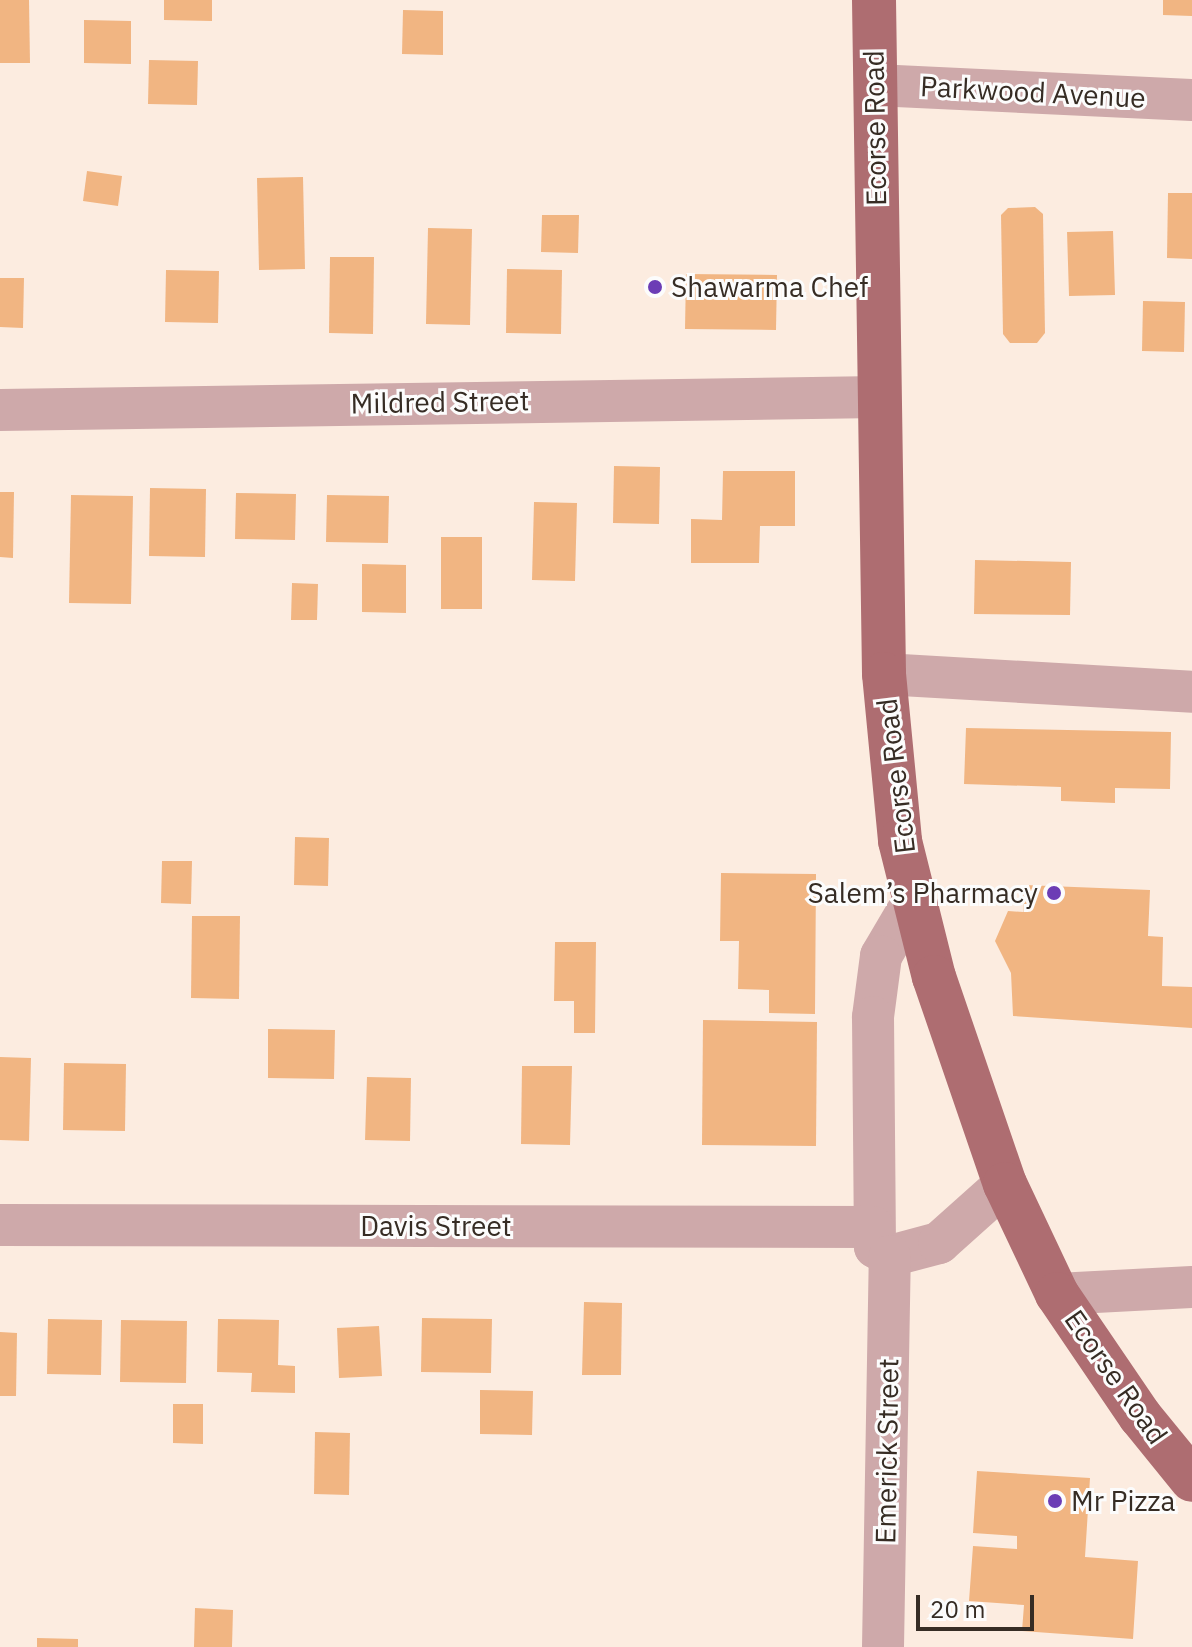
<!DOCTYPE html>
<html>
<head>
<meta charset="utf-8">
<style>
  body { margin:0 }
  #map { position:relative; width:1192px; height:1647px; overflow:hidden; background:#fcece0; font-family:"IBM Plex Sans",sans-serif }
  div>[style] { position:absolute }
  .building>* { inset:0; background:#f1b582 }
  .minor>* { height:42px; margin:-21px; padding:0 21px; transform-origin:21px; border-radius:21px; background:#cea9aa }
  .major>* { height:44px; margin:-22px; padding:0 22px; transform-origin:22px; border-radius:22px; background:#ae6d71 }
  .dots>* { width:22px; height:22px; translate:-50% -50%; box-sizing:border-box; border:4px solid #fcfcfc; border-radius:50% }
  span { translate:-50% -50%; white-space:nowrap; text-align:center; line-height:1.15; -webkit-text-stroke:6px #fcfcfc; paint-order:stroke }
  .street-label { font-size:28px; color:#362c24 }
  .poi-label { font-size:28px; color:#362c24 }
  .left { translate:0 -50%; text-align:left }
  .right { translate:-100% -50%; text-align:right }
  .scale { position:absolute; left:916px; top:1595px; width:118px; height:36px; box-sizing:border-box; border:4px solid #362c24; border-top:0; padding-left:10px; font-size:24px; line-height:28px; white-space:nowrap; color:#362c24; -webkit-text-stroke:6px #fcfcfc; paint-order:stroke }
</style>
</head>
<body>
<div id="map">
  <div class="building">
    <i style="clip-path:polygon(0 0,29px 0,30px 63px,0 63px)"></i>
    <i style="clip-path:polygon(164px 0,212px 0,212px 21px,164px 20px)"></i>
    <i style="clip-path:polygon(1163px 0,1192px 0,1192px 16px,1163px 15px)"></i>
    <i style="clip-path:polygon(403px 10px,443px 11px,443px 55px,402px 54px)"></i>
    <i style="clip-path:polygon(84px 20px,131px 21px,131px 64px,84px 63px)"></i>
    <i style="clip-path:polygon(149px 60px,198px 61px,197px 105px,148px 104px)"></i>
    <i style="clip-path:polygon(87px 171px,122px 176px,118px 206px,83px 201px)"></i>
    <i style="clip-path:polygon(303px 177px,305px 269px,259px 270px,257px 178px)"></i>
    <i style="clip-path:polygon(1168px 193px,1192px 193px,1192px 259px,1167px 258px)"></i>
    <i style="clip-path:polygon(1035px 207px,1043px 214px,1045px 333px,1037px 343px,1010px 343px,1003px 334px,1001px 215px,1008px 208px)"></i>
    <i style="clip-path:polygon(542px 215px,579px 215px,578px 253px,541px 252px)"></i>
    <i style="clip-path:polygon(428px 228px,472px 229px,470px 325px,426px 324px)"></i>
    <i style="clip-path:polygon(1113px 231px,1115px 295px,1069px 296px,1067px 232px)"></i>
    <i style="clip-path:polygon(330px 257px,374px 257px,373px 334px,329px 333px)"></i>
    <i style="clip-path:polygon(507px 269px,562px 270px,561px 334px,506px 333px)"></i>
    <i style="clip-path:polygon(166px 270px,219px 271px,218px 323px,165px 322px)"></i>
    <i style="clip-path:polygon(686px 274px,777px 275px,776px 330px,685px 329px)"></i>
    <i style="clip-path:polygon(0 278px,24px 278px,23px 328px,0 327px)"></i>
    <i style="clip-path:polygon(1143px 301px,1185px 302px,1184px 352px,1142px 351px)"></i>
    <i style="clip-path:polygon(614px 466px,660px 467px,659px 524px,613px 523px)"></i>
    <i style="clip-path:polygon(723px 471px,795px 471px,795px 526px,760px 526px,759px 563px,691px 563px,691px 519px,722px 520px)"></i>
    <i style="clip-path:polygon(150px 488px,206px 489px,205px 557px,149px 556px)"></i>
    <i style="clip-path:polygon(0 492px,14px 492px,13px 558px,0 557px)"></i>
    <i style="clip-path:polygon(236px 493px,296px 494px,295px 540px,235px 539px)"></i>
    <i style="clip-path:polygon(71px 495px,133px 496px,131px 604px,69px 603px)"></i>
    <i style="clip-path:polygon(327px 495px,389px 496px,388px 543px,326px 542px)"></i>
    <i style="clip-path:polygon(534px 502px,577px 503px,575px 581px,532px 580px)"></i>
    <i style="clip-path:polygon(441px 537px,482px 537px,482px 609px,441px 609px)"></i>
    <i style="clip-path:polygon(975px 560px,1071px 562px,1070px 615px,974px 614px)"></i>
    <i style="clip-path:polygon(362px 564px,406px 565px,406px 613px,362px 612px)"></i>
    <i style="clip-path:polygon(292px 583px,318px 584px,317px 620px,291px 620px)"></i>
    <i style="clip-path:polygon(966px 728px,1171px 732px,1170px 789px,1115px 788px,1115px 803px,1061px 801px,1061px 787px,964px 784px)"></i>
    <i style="clip-path:polygon(295px 837px,329px 838px,328px 886px,294px 885px)"></i>
    <i style="clip-path:polygon(162px 861px,192px 861px,191px 904px,161px 903px)"></i>
    <i style="clip-path:polygon(721px 873px,816px 874px,815px 1014px,769px 1013px,769px 990px,738px 989px,739px 941px,720px 941px)"></i>
    <i style="clip-path:polygon(1024px 885px,1150px 890px,1148px 936px,1163px 937px,1162px 986px,1192px 987px,1192px 1028px,1013px 1016px,1011px 973px,995px 941px,1008px 911px,1023px 912px)"></i>
    <i style="clip-path:polygon(192px 916px,240px 916px,239px 999px,191px 998px)"></i>
    <i style="clip-path:polygon(555px 942px,596px 942px,595px 1033px,574px 1033px,574px 1001px,554px 1001px)"></i>
    <i style="clip-path:polygon(703px 1020px,817px 1022px,816px 1146px,702px 1145px)"></i>
    <i style="clip-path:polygon(268px 1029px,335px 1030px,334px 1079px,268px 1078px)"></i>
    <i style="clip-path:polygon(0 1057px,31px 1058px,29px 1141px,0 1140px)"></i>
    <i style="clip-path:polygon(64px 1063px,126px 1064px,125px 1131px,63px 1130px)"></i>
    <i style="clip-path:polygon(522px 1066px,572px 1066px,570px 1145px,521px 1144px)"></i>
    <i style="clip-path:polygon(367px 1077px,411px 1078px,410px 1141px,365px 1140px)"></i>
    <i style="clip-path:polygon(584px 1302px,622px 1303px,621px 1375px,582px 1375px)"></i>
    <i style="clip-path:polygon(422px 1318px,492px 1319px,491px 1373px,421px 1372px)"></i>
    <i style="clip-path:polygon(48px 1319px,102px 1320px,101px 1375px,47px 1374px)"></i>
    <i style="clip-path:polygon(218px 1319px,279px 1320px,278px 1365px,295px 1366px,295px 1393px,251px 1392px,252px 1373px,217px 1372px)"></i>
    <i style="clip-path:polygon(121px 1320px,187px 1321px,186px 1383px,120px 1382px)"></i>
    <i style="clip-path:polygon(379px 1326px,382px 1376px,339px 1378px,337px 1328px)"></i>
    <i style="clip-path:polygon(0 1332px,17px 1333px,16px 1396px,0 1396px)"></i>
    <i style="clip-path:polygon(480px 1390px,533px 1391px,532px 1435px,480px 1434px)"></i>
    <i style="clip-path:polygon(173px 1404px,203px 1404px,203px 1444px,173px 1443px)"></i>
    <i style="clip-path:polygon(315px 1432px,350px 1433px,349px 1495px,314px 1494px)"></i>
    <i style="clip-path:polygon(977px 1471px,1090px 1478px,1085px 1557px,1138px 1561px,1133px 1639px,1022px 1631px,1024px 1605px,969px 1601px,973px 1546px,1017px 1549px,1017px 1536px,973px 1533px)"></i>
    <i style="clip-path:polygon(195px 1608px,233px 1610px,232px 1647px,194px 1647px)"></i>
    <i style="clip-path:polygon(37px 1638px,78px 1639px,78px 1647px,37px 1647px)"></i>
  </div>
  <div class="minor">
    <i style="left:875px;top:85px;width:317px;rotate:2.7deg"></i>
    <i style="left:0;top:410px;width:879px;rotate:-0.85deg"></i>
    <i style="left:884px;top:674px;width:309px;rotate:3.3deg"></i>
    <i style="left:914px;top:900px;width:65px;rotate:120.5deg"></i>
    <i style="left:881px;top:956px;width:62px;rotate:97.5deg"></i>
    <i style="left:873px;top:1017px;width:230px;rotate:89.5deg"></i>
    <i style="left:875px;top:1247px;width:17px;rotate:31deg"></i>
    <i style="left:890px;top:1256px;width:51px;rotate:-14.9deg"></i>
    <i style="left:939px;top:1243px;width:89px;rotate:-41.8deg"></i>
    <i style="left:0;top:1225px;width:873px;rotate:0.13deg"></i>
    <i style="left:1057px;top:1294px;width:135px;rotate:-3deg"></i>
    <i style="left:883px;top:1647px;width:391px;rotate:-89deg"></i>
  </div>
  <div class="major">
    <i style="left:874px;top:0;width:674px;rotate:89.15deg"></i>
    <i style="left:884px;top:674px;width:168px;rotate:84.5deg"></i>
    <i style="left:900px;top:841px;width:140px;rotate:76deg"></i>
    <i style="left:934px;top:977px;width:219px;rotate:71.1deg"></i>
    <i style="left:1005px;top:1184px;width:122px;rotate:64.7deg"></i>
    <i style="left:1057px;top:1294px;width:148px;rotate:55.8deg"></i>
    <i style="left:1140px;top:1416px;width:82px;rotate:50.9deg"></i>
  </div>
  <div class="dots">
    <i style="left:655px;top:287px;background:#6c3db5"></i>
    <i style="left:1054px;top:893px;background:#6c3db5"></i>
    <i style="left:1055px;top:1501px;background:#6c3db5"></i>
  </div>
  <div class="street-label">
    <span style="left:1033px;top:92px;rotate:3deg">Parkwood Avenue</span>
    <span style="left:875px;top:128px;rotate:-91deg">Ecorse Road</span>
    <span style="left:440px;top:402px;rotate:-1deg">Mildred Street</span>
    <span style="left:896px;top:776px;rotate:-97deg">Ecorse Road</span>
    <span style="left:436px;top:1226px">Davis Street</span>
    <span style="left:1116px;top:1377px;rotate:55deg">Ecorse Road</span>
    <span style="left:887px;top:1451px;rotate:-89deg">Emerick Street</span>
  </div>
  <div class="poi-label">
    <span class="left" style="left:671px;top:287px">Shawarma Chef</span>
    <span class="right" style="left:1038px;top:893px">Salem’s Pharmacy</span>
    <span class="left" style="left:1071px;top:1501px">Mr Pizza</span>
  </div>
  <div class="scale">20 m</div>
</div>
</body>
</html>
